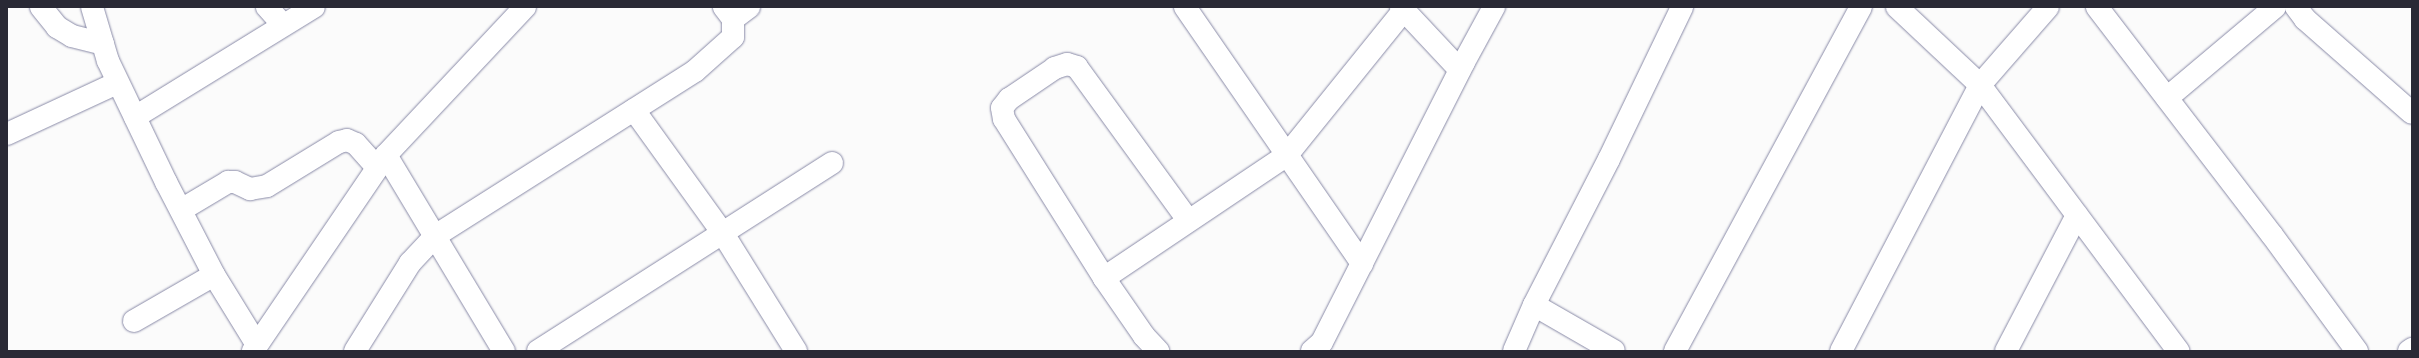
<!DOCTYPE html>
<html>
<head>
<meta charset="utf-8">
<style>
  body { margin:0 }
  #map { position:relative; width:2419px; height:358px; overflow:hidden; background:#fbfbfb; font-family:Poppins,sans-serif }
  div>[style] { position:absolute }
  .roads { filter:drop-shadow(0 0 1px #898aa7) drop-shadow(0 0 1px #898aa7) }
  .street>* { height:22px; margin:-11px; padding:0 11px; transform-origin:11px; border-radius:11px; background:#fff }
  .secondary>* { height:22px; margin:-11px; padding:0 11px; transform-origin:11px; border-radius:11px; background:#fff }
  span { translate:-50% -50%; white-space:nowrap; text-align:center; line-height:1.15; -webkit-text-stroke:4px #fbfbfb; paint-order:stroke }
  .frame { position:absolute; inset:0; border:8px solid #292935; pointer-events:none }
</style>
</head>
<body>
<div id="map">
  <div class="roads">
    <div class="street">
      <i style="left:41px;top:7px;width:26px;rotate:51deg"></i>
      <i style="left:57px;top:27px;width:17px;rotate:31deg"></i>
      <i style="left:72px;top:36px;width:32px;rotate:14deg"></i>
      <i style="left:92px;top:7px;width:56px;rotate:73.5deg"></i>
      <i style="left:108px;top:61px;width:134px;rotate:64.4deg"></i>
      <i style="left:166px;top:182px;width:105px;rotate:62.7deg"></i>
      <i style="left:214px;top:275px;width:82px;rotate:58.4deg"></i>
      <i style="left:267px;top:7px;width:24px;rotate:48deg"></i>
      <i style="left:1185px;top:7px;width:312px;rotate:55.4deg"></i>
      <i style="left:1401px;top:7px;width:86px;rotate:46.9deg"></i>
      <i style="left:1897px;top:7px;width:114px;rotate:43.2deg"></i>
      <i style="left:1980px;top:85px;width:332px;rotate:53.3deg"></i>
      <i style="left:2097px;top:7px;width:287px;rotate:52.5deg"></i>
      <i style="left:2272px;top:235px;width:144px;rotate:53.8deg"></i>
      <i style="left:2296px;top:7px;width:15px;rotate:53deg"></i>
      <i style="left:2305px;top:19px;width:142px;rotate:41.3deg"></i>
      <i style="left:733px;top:19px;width:20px;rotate:-37deg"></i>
      <i style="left:2167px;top:98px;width:141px;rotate:-40.1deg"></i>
      <i style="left:634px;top:110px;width:150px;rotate:54.2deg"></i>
      <i style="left:722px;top:232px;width:140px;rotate:58.1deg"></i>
      <i style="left:135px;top:117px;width:210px;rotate:-31.6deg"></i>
      <i style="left:7px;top:134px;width:121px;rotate:-24.9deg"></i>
      <i style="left:386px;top:155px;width:229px;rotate:59deg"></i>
      <i style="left:181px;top:210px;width:55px;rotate:-30.8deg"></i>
      <i style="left:228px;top:182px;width:7px"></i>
      <i style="left:235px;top:182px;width:17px;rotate:25deg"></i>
      <i style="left:250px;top:189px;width:17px;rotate:-10deg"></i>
      <i style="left:267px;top:186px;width:84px;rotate:-31.4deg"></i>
      <i style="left:339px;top:142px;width:8px;rotate:-14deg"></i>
      <i style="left:347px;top:140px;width:10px;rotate:24deg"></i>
      <i style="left:356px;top:144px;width:31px;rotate:48deg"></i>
      <i style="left:1188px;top:220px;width:189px;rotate:-126deg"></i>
      <i style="left:1077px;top:67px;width:10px;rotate:-163deg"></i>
      <i style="left:1067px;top:64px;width:13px;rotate:162deg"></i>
      <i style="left:1055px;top:68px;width:55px;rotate:146deg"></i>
      <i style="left:1009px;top:99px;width:11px;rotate:128deg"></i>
      <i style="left:1002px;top:108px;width:11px;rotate:80deg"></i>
      <i style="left:1004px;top:119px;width:188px;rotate:57.8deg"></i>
      <i style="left:1104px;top:278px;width:220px;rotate:-33.9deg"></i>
      <i style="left:1287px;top:155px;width:186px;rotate:-51.1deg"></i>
      <i style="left:1104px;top:278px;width:70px;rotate:55.4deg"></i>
      <i style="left:1144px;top:336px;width:21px;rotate:47deg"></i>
      <i style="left:1534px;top:305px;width:92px;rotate:29.9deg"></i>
      <i style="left:134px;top:321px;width:92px;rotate:-29.9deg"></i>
      <i style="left:253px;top:351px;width:237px;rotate:-55.8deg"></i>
      <i style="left:386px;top:155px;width:203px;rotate:-46.8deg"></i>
      <i style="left:355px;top:351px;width:104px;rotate:-58deg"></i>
      <i style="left:410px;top:263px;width:37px;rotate:-47deg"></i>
      <i style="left:435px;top:236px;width:308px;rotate:-32.4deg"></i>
      <i style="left:695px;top:71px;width:51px;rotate:-41.8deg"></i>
      <i style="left:733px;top:37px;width:18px;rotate:-90deg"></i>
      <i style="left:733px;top:19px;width:15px;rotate:-127deg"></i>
      <i style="left:538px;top:351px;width:349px;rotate:-32.6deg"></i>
      <i style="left:1312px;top:351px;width:13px;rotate:-42deg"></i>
      <i style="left:1322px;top:342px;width:314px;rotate:-63.1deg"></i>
      <i style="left:1464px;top:62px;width:63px;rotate:-61.4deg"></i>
      <i style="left:1675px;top:351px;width:391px;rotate:-61.6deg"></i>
      <i style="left:1841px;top:351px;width:300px;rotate:-62.4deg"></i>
      <i style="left:1980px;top:85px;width:103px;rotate:-48.9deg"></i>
      <i style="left:2006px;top:351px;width:153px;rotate:-62.4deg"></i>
      <i style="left:2409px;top:351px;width:4px;rotate:-34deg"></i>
    </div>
    <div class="secondary">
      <i style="left:1514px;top:351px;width:50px;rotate:-66.5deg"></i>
      <i style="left:1534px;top:305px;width:164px;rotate:-62.8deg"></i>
      <i style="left:1609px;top:159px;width:169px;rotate:-64.3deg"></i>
    </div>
  </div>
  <div class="frame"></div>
</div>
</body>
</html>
